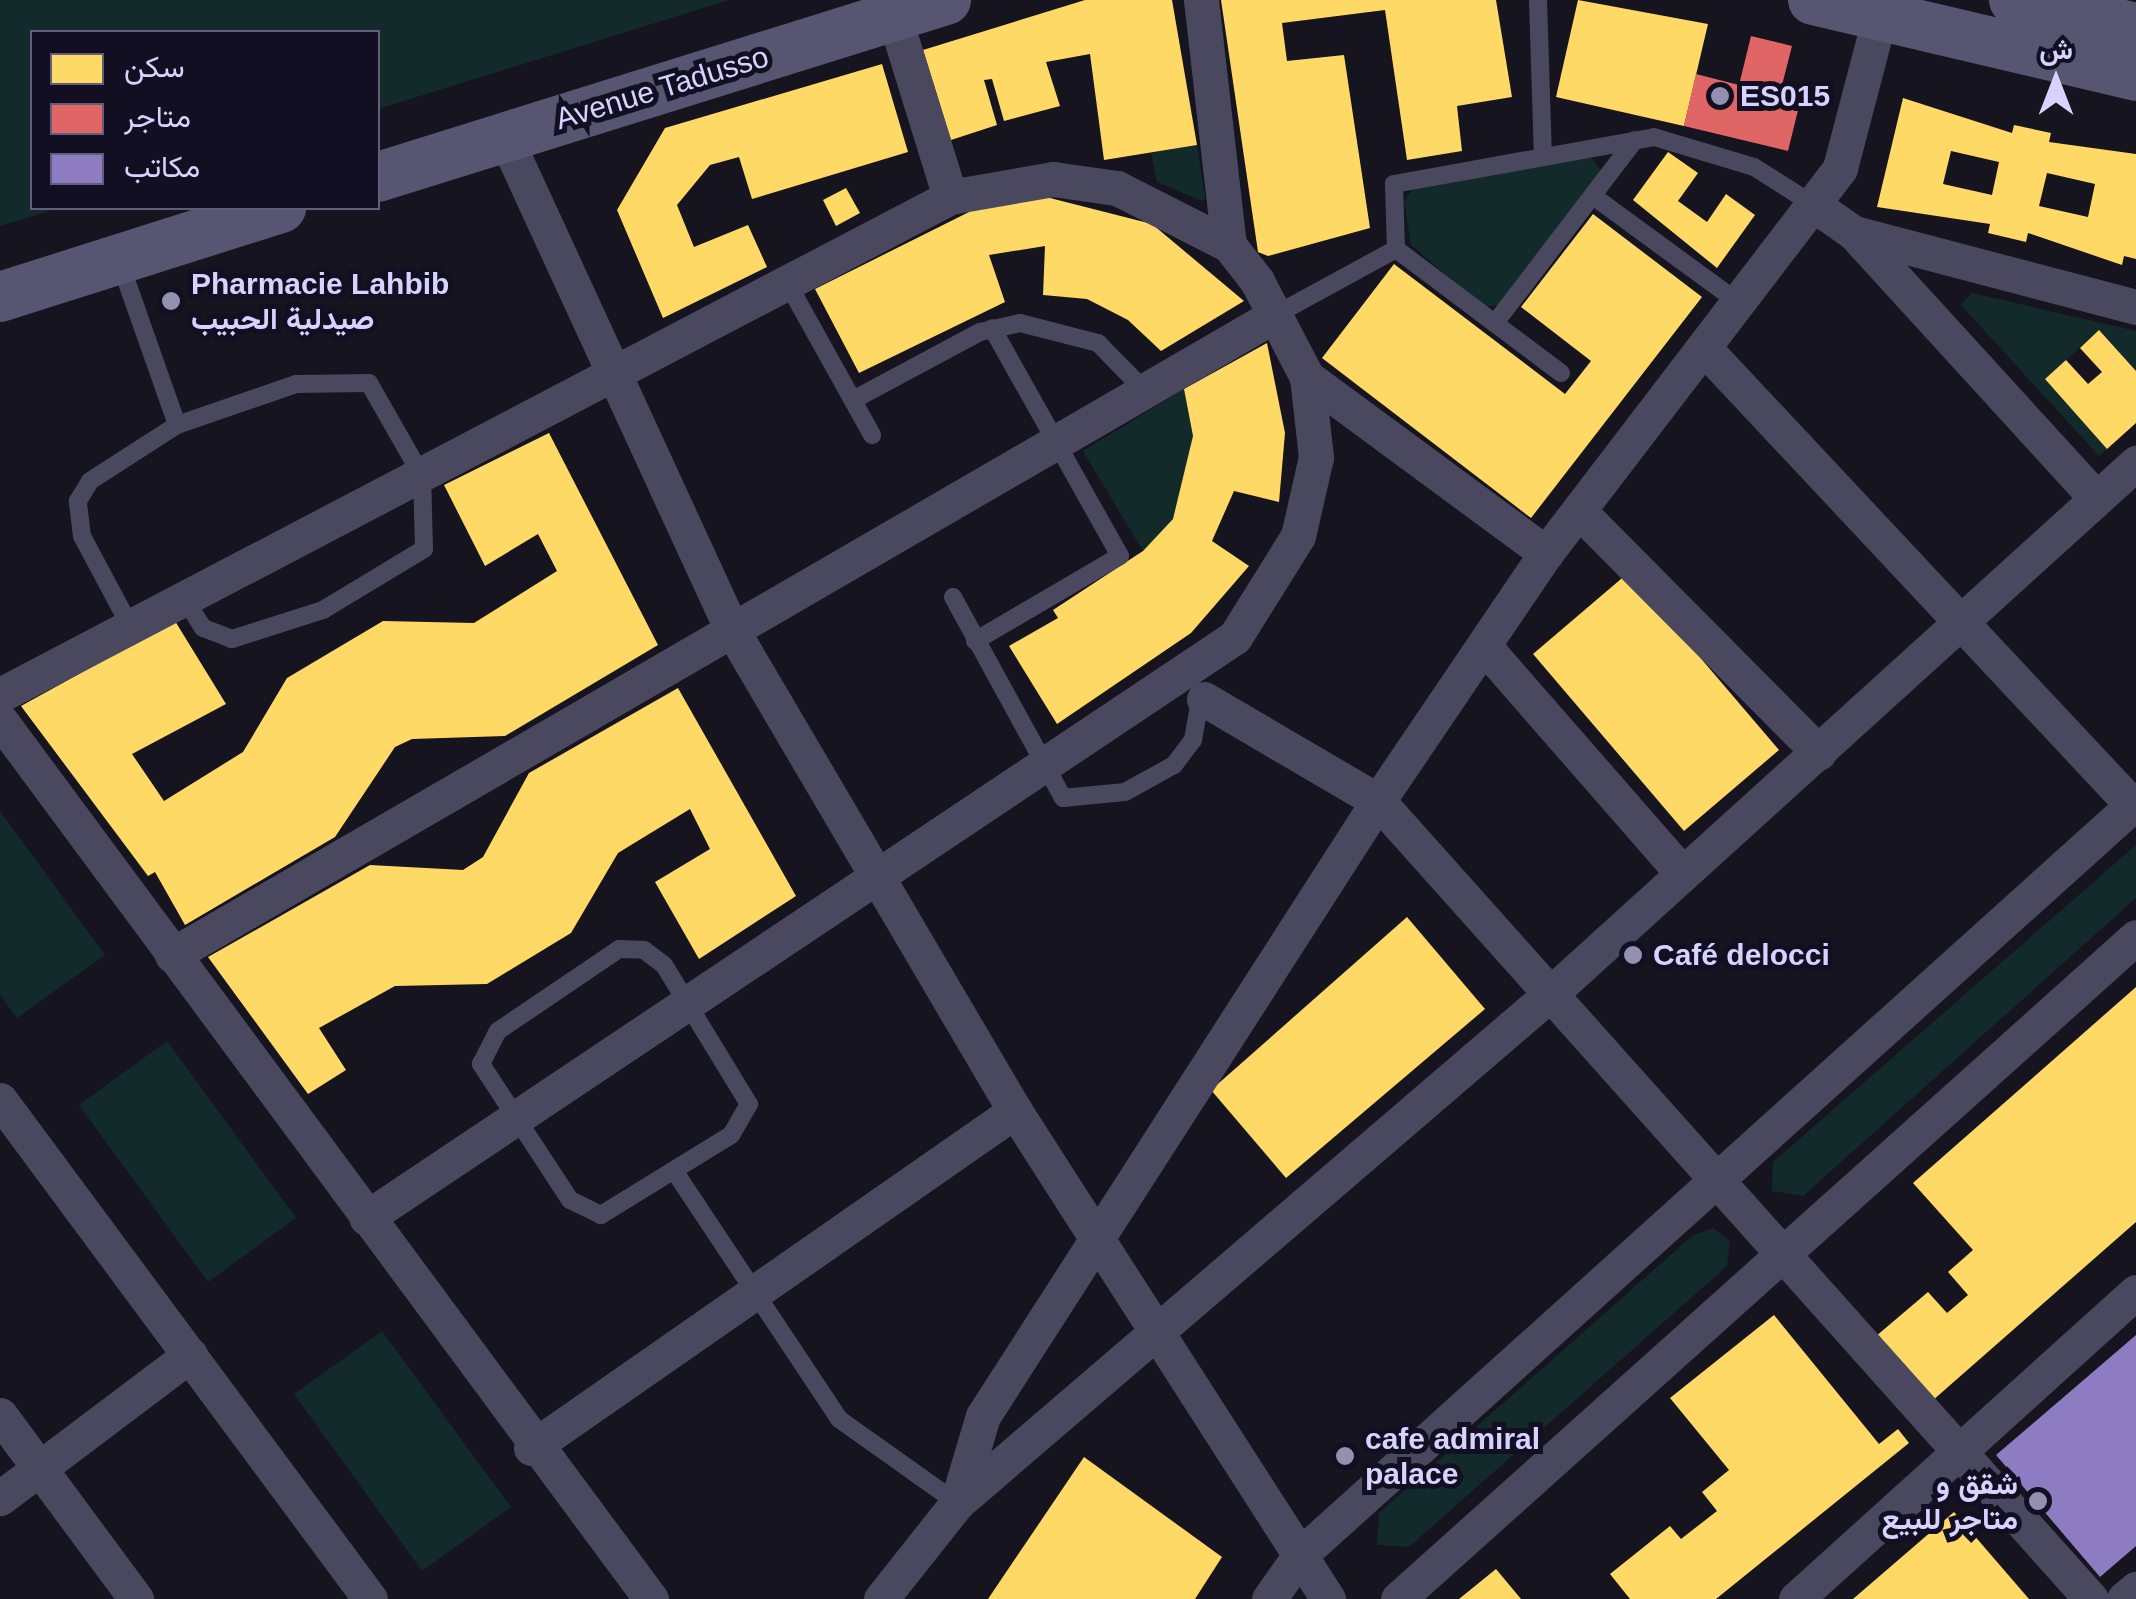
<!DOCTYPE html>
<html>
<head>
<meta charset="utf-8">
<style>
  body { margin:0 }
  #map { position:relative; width:2136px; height:1599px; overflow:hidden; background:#16141e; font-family:Arial,Vazirmatn,sans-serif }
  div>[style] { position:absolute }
  .green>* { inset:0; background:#132a2a }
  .homes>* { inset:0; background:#ffd966 }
  .shops>* { inset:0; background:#e06666 }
  .offices>* { inset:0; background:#8e7cc3 }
  .lane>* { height:18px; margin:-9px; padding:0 9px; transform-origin:9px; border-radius:9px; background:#4a485f }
  .street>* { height:35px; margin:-17.5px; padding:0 17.5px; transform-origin:17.5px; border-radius:17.5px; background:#4a485f }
  .secondary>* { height:50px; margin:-25px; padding:0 25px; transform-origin:25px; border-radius:25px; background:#575571 }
  .dots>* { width:28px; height:28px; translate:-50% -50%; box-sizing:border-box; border:5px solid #130f23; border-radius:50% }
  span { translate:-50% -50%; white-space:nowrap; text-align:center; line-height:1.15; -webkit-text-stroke:10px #130f23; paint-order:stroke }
  .street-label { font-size:30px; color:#d8d2fe }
  .poi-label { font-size:30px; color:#d8d2fe; font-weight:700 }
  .left { translate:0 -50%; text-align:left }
  .right { translate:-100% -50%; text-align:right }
  .legend { position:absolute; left:30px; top:30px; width:350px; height:180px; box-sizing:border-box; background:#130f23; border:2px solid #625d7b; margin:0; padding:12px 18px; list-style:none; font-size:30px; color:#d8d2fe }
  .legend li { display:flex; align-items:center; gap:20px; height:50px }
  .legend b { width:50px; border:2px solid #625d7b }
  .north { position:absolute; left:2006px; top:30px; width:100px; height:100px; -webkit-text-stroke:8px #130f23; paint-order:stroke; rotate:0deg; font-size:28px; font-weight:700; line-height:40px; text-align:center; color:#d8d2fe }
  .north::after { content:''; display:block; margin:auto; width:35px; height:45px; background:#d8d2fe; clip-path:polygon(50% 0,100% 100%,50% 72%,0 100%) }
</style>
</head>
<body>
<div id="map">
  <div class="green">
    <i style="clip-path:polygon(0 0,729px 0,378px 109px,378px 32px,32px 32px,32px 208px,59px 208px,0 226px)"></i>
    <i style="clip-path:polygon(1197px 145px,1205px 198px,1202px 201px,1157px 182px,1151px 153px)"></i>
    <i style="clip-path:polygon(1590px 157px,1601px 170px,1498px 305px,1483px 307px,1411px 245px,1404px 201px,1414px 187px)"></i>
    <i style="clip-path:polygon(1972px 293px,2136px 331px,2136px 371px,2099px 330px,2045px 379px,2107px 449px,2099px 456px,1961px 305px)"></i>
    <i style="clip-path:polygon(1184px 389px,1193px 436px,1189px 479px,1173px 519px,1143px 551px,1083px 451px)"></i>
    <i style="clip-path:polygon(0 811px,105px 955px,17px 1018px,0 995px)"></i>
    <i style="clip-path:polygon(2136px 845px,2136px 898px,1803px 1196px,1772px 1191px,1773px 1162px)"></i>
    <i style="clip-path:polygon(167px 1041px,296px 1218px,208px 1282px,79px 1105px)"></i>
    <i style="clip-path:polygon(1713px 1228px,1730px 1241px,1727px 1266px,1409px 1547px,1377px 1545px,1379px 1513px,1692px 1236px)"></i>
    <i style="clip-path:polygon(382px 1331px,511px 1507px,422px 1571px,294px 1394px)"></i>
  </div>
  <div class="homes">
    <i style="clip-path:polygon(1085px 0,1172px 0,1197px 145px,1104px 160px,1090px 54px,1046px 62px,1060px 106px,1004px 121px,992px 79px,984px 80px,997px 125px,951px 140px,923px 50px)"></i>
    <i style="clip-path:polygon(1221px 0,1496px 0,1512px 97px,1457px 106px,1462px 151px,1407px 160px,1385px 10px,1282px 23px,1287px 61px,1344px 55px,1370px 228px,1268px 256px,1258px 252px)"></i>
    <i style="clip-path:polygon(1578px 0,1708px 24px,1684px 126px,1556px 97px)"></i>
    <i style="clip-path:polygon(882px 64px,908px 152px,752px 199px,739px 157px,710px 165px,677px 205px,694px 247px,748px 225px,767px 267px,663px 318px,617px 210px,665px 128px)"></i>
    <i style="clip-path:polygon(evenodd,1903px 98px,2012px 133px,2014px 125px,2051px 133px,2049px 142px,2136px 154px,2136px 259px,2124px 256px,2122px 265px,2028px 233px,2026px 242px,1988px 233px,1990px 224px,1877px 207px,1903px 98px,1951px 151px,1999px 162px,1992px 195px,1943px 184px,1951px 151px,1903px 98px,2047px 173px,2095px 184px,2088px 217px,2039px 206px,2047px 173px)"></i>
    <i style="clip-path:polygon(1668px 152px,1698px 173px,1678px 201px,1707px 222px,1726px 194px,1755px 215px,1717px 268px,1633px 200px)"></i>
    <i style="clip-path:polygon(846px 188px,860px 213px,836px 226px,823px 200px)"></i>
    <i style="clip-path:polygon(1046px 197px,1152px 224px,1244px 301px,1161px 351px,1128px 320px,1087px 299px,1043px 295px,1045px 246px,989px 255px,1005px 302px,859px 373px,815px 289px,979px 207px)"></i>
    <i style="clip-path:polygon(1593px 214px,1702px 297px,1531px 518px,1322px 358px,1394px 264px,1565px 394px,1591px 361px,1521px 307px)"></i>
    <i style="clip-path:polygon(2099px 330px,2136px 371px,2136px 423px,2107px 449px,2045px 379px,2066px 360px,2088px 384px,2102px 372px,2080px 348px)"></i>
    <i style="clip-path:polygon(1267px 343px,1285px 433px,1279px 502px,1234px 491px,1212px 541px,1249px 566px,1191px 633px,1057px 724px,1009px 646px,1058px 618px,1053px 610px,1143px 551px,1173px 519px,1193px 436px,1184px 389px)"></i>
    <i style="clip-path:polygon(549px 433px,658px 645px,505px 736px,412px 739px,395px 747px,335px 837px,185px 925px,155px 872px,148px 876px,21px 706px,175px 621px,226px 704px,132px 754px,164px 801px,243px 752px,287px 678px,383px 621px,474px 623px,557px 571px,538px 534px,485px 566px,444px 485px)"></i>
    <i style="clip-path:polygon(1628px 573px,1779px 750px,1684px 831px,1533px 654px)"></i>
    <i style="clip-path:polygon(678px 688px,796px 896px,699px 959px,655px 882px,710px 849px,690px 809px,618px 853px,571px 933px,487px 984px,395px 986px,319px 1028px,346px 1070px,308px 1094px,208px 957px,370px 865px,463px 870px,483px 857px,529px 773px)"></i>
    <i style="clip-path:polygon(1407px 917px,1485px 1009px,1286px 1178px,1211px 1090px)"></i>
    <i style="clip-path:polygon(2136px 987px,2136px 1222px,1932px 1401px,1875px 1337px,1928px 1292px,1947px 1313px,1968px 1295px,1948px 1272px,1973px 1250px,1913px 1183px)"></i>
    <i style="clip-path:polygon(1774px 1315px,1879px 1444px,1898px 1429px,1909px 1443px,1716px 1599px,1630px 1599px,1610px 1574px,1670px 1526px,1681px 1539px,1717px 1511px,1702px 1492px,1729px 1470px,1670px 1398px)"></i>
    <i style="clip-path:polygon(1084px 1457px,1222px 1557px,1195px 1599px,988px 1599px)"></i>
    <i style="clip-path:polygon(1954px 1512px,2029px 1599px,1853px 1599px)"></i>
    <i style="clip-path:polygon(1496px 1569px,1521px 1599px,1459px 1599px)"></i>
  </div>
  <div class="shops">
    <i style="clip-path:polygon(1751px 36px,1792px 46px,1780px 93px,1801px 98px,1788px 151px,1684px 126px,1696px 74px,1739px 85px)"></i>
  </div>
  <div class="offices">
    <i style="clip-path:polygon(2136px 1335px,2136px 1546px,2100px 1577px,1996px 1455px)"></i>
  </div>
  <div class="lane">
    <i style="left:1538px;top:0;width:155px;rotate:88.2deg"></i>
    <i style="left:1593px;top:196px;width:180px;rotate:36.2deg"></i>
    <i style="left:119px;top:260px;width:175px;rotate:70.6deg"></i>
    <i style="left:788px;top:284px;width:173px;rotate:60.9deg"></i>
    <i style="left:1277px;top:314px;width:136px;rotate:-28.6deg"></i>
    <i style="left:1495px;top:323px;width:230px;rotate:-52.6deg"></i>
    <i style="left:1561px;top:373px;width:206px;rotate:-143.1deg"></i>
    <i style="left:1396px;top:249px;width:65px;rotate:-91.8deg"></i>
    <i style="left:1394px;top:184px;width:264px;rotate:-10.2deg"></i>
    <i style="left:1654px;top:137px;width:104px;rotate:16.7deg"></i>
    <i style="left:1754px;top:167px;width:67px;rotate:32.3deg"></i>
    <i style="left:853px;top:400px;width:144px;rotate:-28.2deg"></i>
    <i style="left:980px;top:332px;width:41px;rotate:-12.7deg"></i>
    <i style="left:1020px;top:323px;width:81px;rotate:14.4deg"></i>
    <i style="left:1098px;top:343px;width:66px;rotate:45.6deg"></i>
    <i style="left:953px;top:597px;width:229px;rotate:61.3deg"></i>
    <i style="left:1063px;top:798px;width:62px;rotate:-5.5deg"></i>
    <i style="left:1125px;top:792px;width:56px;rotate:-28.9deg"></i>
    <i style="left:1174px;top:765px;width:31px;rotate:-53deg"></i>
    <i style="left:1193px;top:740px;width:47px;rotate:-80.1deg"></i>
    <i style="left:130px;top:626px;width:102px;rotate:-118.1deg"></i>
    <i style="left:82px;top:536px;width:35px;rotate:-97deg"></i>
    <i style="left:78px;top:501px;width:23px;rotate:-59deg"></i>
    <i style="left:90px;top:481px;width:103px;rotate:-32.8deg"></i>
    <i style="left:177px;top:425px;width:126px;rotate:-19deg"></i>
    <i style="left:296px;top:384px;width:73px;rotate:-0.8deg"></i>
    <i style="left:369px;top:383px;width:107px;rotate:60.3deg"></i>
    <i style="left:422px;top:476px;width:73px;rotate:88.4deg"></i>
    <i style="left:424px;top:549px;width:118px;rotate:148.9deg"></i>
    <i style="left:323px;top:610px;width:96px;rotate:162.3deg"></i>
    <i style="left:232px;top:639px;width:31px;rotate:-159deg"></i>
    <i style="left:203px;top:628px;width:34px;rotate:-122deg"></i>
    <i style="left:975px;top:641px;width:168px;rotate:-30.4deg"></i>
    <i style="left:1120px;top:556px;width:261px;rotate:-119.3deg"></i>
    <i style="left:619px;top:949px;width:25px;rotate:2deg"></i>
    <i style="left:644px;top:950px;width:25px;rotate:37deg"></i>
    <i style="left:664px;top:965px;width:163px;rotate:58.6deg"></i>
    <i style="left:749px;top:1104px;width:36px;rotate:120deg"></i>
    <i style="left:731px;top:1135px;width:153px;rotate:148.4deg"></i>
    <i style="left:601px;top:1215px;width:34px;rotate:-154deg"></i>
    <i style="left:570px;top:1200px;width:163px;rotate:-123.2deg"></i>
    <i style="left:481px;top:1064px;width:37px;rotate:-63deg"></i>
    <i style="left:498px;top:1031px;width:146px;rotate:-34.1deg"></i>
    <i style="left:675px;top:1172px;width:296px;rotate:56.4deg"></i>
    <i style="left:839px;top:1419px;width:145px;rotate:35.4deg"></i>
  </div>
  <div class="street">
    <i style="left:1201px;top:0;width:247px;rotate:83.5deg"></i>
    <i style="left:894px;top:16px;width:189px;rotate:72.8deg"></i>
    <i style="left:505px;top:137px;width:543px;rotate:65.28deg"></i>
    <i style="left:732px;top:630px;width:558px;rotate:59.53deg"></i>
    <i style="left:1015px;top:1111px;width:580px;rotate:57.32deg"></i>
    <i style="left:1811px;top:203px;width:52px;rotate:34.9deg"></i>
    <i style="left:1854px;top:233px;width:292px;rotate:14.7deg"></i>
    <i style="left:1854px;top:233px;width:359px;rotate:47.6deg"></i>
    <i style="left:1704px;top:348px;width:632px;rotate:46.86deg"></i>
    <i style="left:1307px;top:377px;width:297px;rotate:36.4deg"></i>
    <i style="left:1580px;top:512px;width:339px;rotate:45.2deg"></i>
    <i style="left:1484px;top:646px;width:300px;rotate:48.9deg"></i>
    <i style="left:0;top:695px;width:1073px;rotate:-27.66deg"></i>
    <i style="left:950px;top:197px;width:105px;rotate:-9.9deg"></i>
    <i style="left:1053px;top:179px;width:65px;rotate:8deg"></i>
    <i style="left:1117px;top:188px;width:126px;rotate:27deg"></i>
    <i style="left:1229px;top:245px;width:46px;rotate:52.1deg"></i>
    <i style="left:1257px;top:281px;width:108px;rotate:62.5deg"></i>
    <i style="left:1307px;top:377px;width:81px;rotate:83.6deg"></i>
    <i style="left:1316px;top:457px;width:81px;rotate:102.8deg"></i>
    <i style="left:1298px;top:536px;width:119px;rotate:122deg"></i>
    <i style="left:1235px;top:637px;width:1045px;rotate:146.23deg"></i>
    <i style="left:1204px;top:699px;width:202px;rotate:30.4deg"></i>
    <i style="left:1378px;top:801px;width:1070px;rotate:48.22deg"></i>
    <i style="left:0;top:720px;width:1094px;rotate:53.48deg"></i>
    <i style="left:172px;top:955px;width:1277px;rotate:-30.12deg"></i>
    <i style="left:0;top:1100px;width:621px;rotate:53.44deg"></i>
    <i style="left:0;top:1415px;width:229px;rotate:53.5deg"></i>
    <i style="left:531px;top:1448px;width:590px;rotate:-34.85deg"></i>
    <i style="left:0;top:1498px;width:238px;rotate:-37deg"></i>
    <i style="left:957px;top:1503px;width:91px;rotate:-73.4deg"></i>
    <i style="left:983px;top:1416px;width:731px;rotate:-57.29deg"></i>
    <i style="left:1378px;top:801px;width:300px;rotate:-55.9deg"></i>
    <i style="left:1546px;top:553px;width:484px;rotate:-52.6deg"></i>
    <i style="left:1840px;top:168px;width:157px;rotate:-75.3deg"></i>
    <i style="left:881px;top:1599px;width:122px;rotate:-51.6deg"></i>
    <i style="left:957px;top:1503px;width:779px;rotate:-40.63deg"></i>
    <i style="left:1548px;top:996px;width:794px;rotate:-42.19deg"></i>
    <i style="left:1269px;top:1599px;width:54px;rotate:-54.8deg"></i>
    <i style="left:1300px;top:1555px;width:1125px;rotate:-42.01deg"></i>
    <i style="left:1398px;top:1599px;width:991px;rotate:-41.89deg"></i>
    <i style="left:1796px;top:1599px;width:458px;rotate:-42.1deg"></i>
    <i style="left:2124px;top:1599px;width:16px;rotate:-40deg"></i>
  </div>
  <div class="secondary">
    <i style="left:1813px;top:0;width:332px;rotate:13.2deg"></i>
    <i style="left:2014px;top:0;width:125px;rotate:12.9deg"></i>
    <i style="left:378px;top:177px;width:595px;rotate:-17.31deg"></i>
    <i style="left:0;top:297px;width:295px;rotate:-17.6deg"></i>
  </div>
  <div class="dots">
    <i style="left:1720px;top:96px;background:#9490b0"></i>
    <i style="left:171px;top:301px;background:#9490b0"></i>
    <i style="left:1633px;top:955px;background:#9490b0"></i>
    <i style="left:1345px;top:1456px;background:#9490b0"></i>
    <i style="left:2038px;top:1501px;background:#9490b0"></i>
  </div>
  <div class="street-label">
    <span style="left:662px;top:88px;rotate:-17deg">Avenue Tadusso</span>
  </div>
  <div class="poi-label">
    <span class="left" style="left:1740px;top:96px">ES015</span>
    <span class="left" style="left:191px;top:301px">Pharmacie Lahbib<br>صيدلية الحبيب</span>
    <span class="left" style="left:1653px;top:955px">Café delocci</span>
    <span class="left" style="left:1365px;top:1456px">cafe admiral<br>palace</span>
    <span class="right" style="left:2018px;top:1501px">شقق و<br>متاجر للبيع</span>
  </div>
  <ul class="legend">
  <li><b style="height:28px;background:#ffd966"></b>سكن</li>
  <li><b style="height:28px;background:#e06666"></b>متاجر</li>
  <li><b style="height:28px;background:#8e7cc3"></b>مكاتب</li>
  </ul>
  <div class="north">ش</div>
</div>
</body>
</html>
